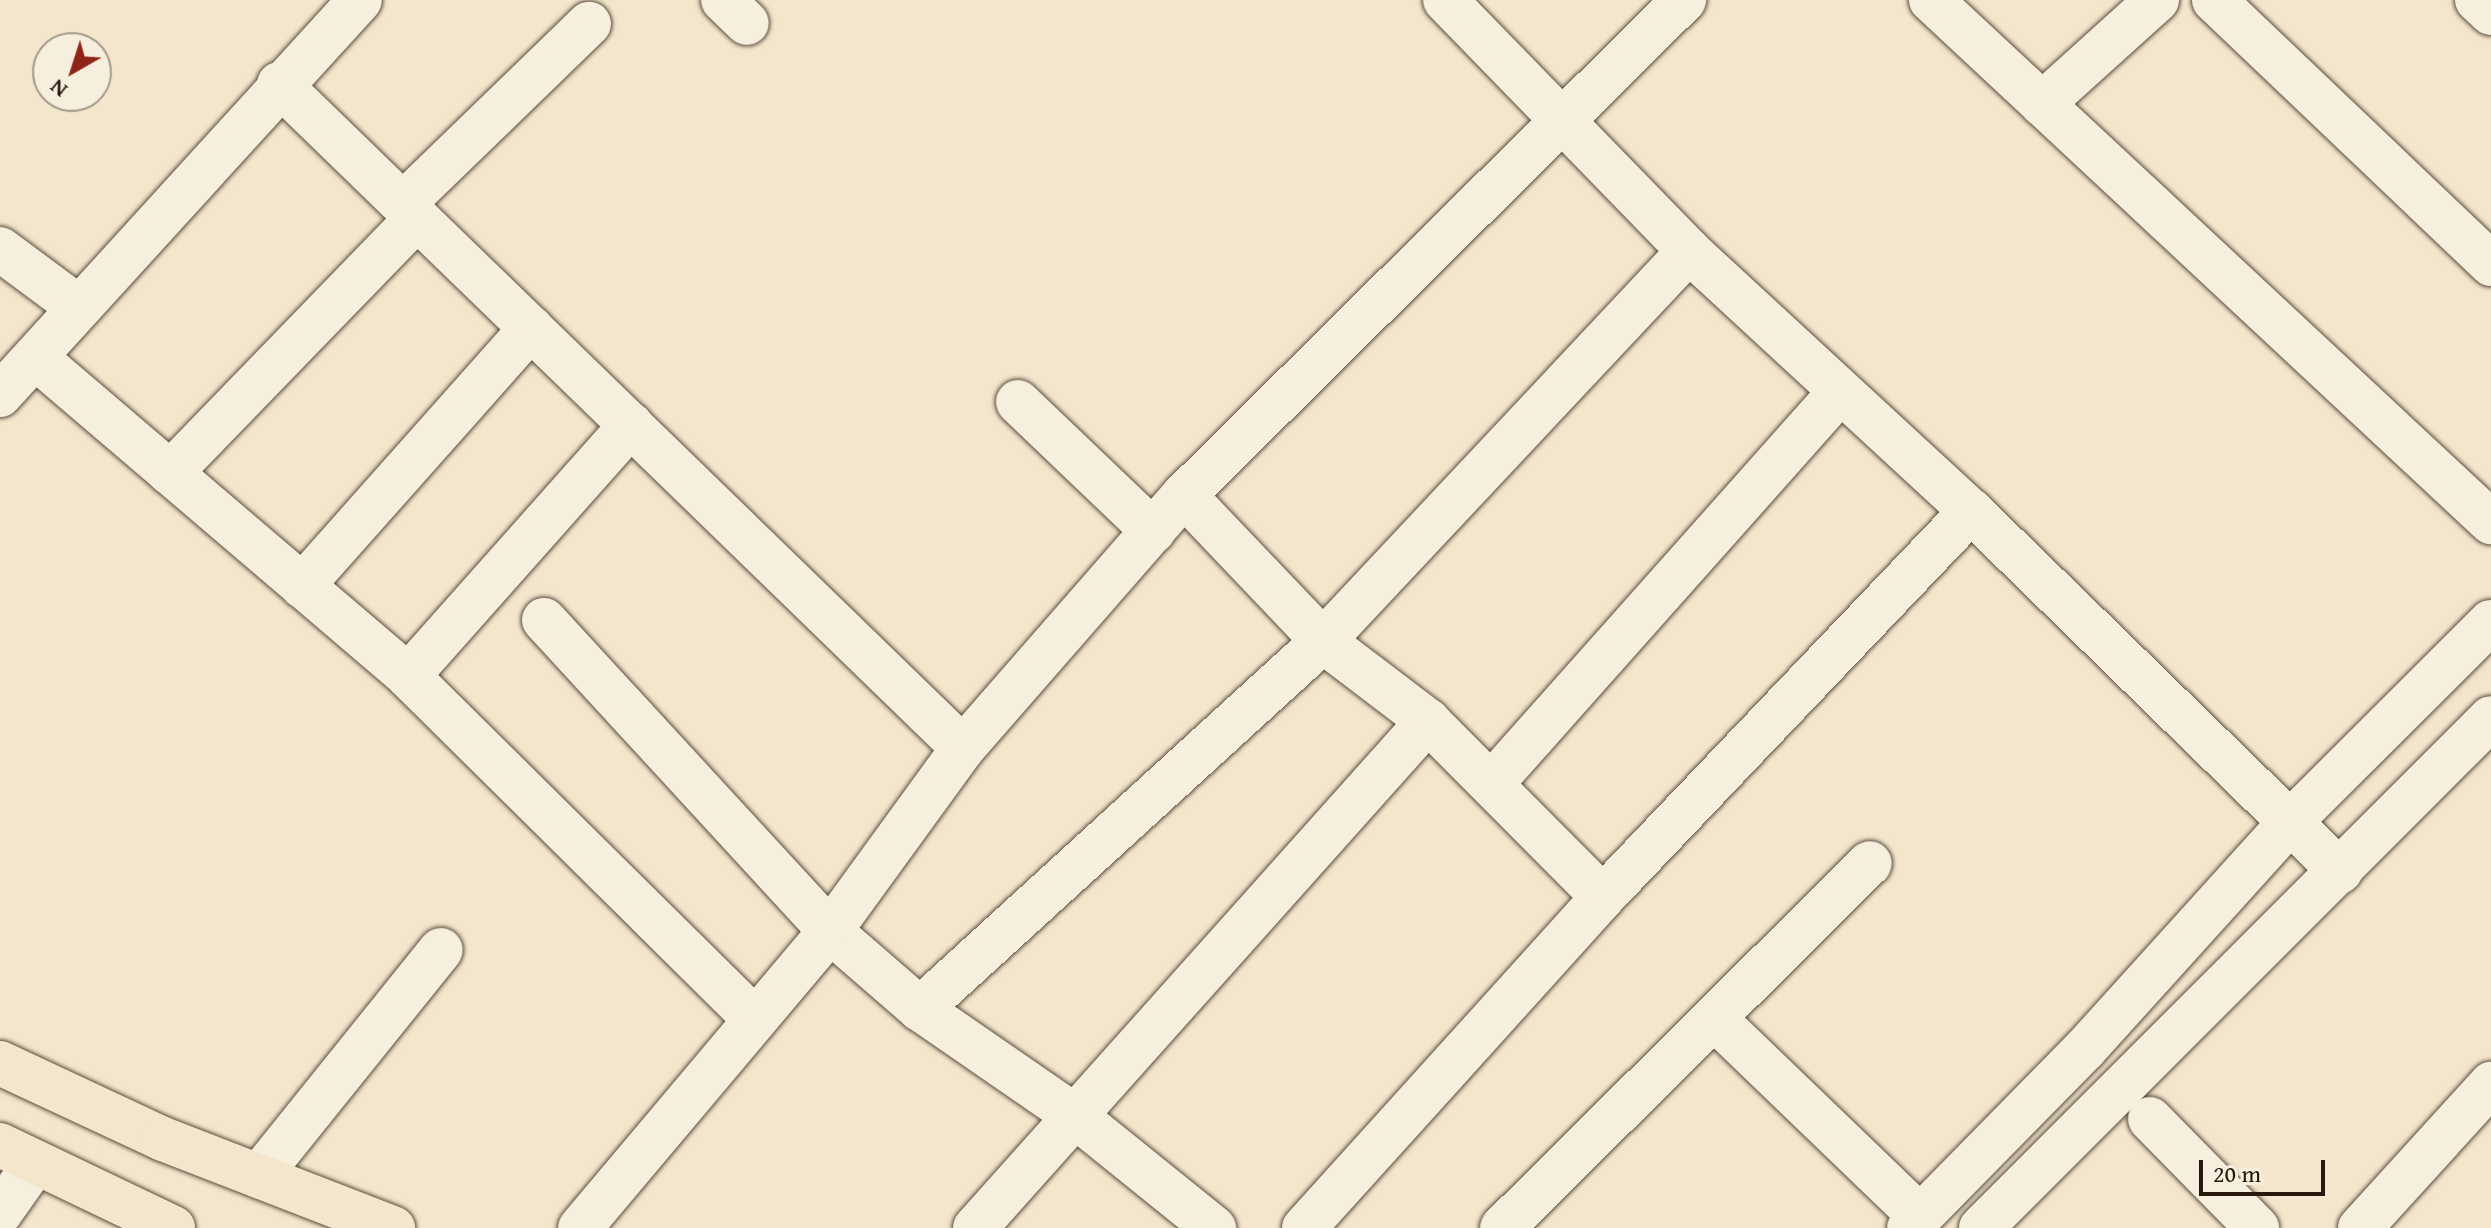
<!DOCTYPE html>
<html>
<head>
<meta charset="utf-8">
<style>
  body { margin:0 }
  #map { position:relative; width:2491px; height:1228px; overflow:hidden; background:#f3e6cc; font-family:"Gentium Book Plus",serif }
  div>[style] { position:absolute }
  .roads { filter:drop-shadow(0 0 2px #5a4c3e) drop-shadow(0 0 2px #5a4c3e) }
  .minor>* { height:44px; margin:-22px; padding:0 22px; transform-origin:22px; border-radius:22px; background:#f7efde }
  .major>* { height:44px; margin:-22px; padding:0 22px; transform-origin:22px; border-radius:22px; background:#f3e6cc }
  span { translate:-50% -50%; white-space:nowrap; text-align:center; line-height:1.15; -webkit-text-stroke:7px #f7efde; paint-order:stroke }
  .north { position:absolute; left:32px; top:32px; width:80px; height:80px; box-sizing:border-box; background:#f7efde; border:2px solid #a4998b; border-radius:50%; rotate:219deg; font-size:22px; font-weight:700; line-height:32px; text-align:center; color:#27180e }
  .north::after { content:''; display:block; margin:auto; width:28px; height:36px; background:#8f2418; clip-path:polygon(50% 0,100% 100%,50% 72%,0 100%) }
  .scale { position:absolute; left:2199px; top:1160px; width:126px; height:36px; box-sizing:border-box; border:4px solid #27180e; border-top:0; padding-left:10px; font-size:24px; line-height:28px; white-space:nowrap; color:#27180e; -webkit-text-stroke:6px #f7efde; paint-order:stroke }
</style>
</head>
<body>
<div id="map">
  <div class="roads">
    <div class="minor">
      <i style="left:723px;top:0;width:33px;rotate:44deg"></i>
      <i style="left:1445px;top:0;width:350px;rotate:45.8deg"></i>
      <i style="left:1689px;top:251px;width:384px;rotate:42.7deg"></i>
      <i style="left:1971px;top:511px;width:516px;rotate:44.29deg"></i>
      <i style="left:1931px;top:0;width:766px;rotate:42.99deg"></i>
      <i style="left:2214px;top:0;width:383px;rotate:43.6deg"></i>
      <i style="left:2477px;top:0;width:19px;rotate:43deg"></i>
      <i style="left:279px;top:84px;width:953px;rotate:44.15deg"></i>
      <i style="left:2042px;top:104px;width:155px;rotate:-42.1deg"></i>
      <i style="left:403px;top:204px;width:259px;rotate:-44.1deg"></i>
      <i style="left:0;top:249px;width:97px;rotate:36.6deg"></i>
      <i style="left:36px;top:358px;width:489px;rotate:40.5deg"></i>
      <i style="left:408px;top:676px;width:488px;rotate:44.7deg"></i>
      <i style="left:0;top:395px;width:534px;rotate:-47.65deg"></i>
      <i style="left:1018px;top:402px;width:187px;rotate:43.7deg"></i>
      <i style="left:170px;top:473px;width:355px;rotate:-45.9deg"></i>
      <i style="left:1184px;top:495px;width:202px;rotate:46.4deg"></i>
      <i style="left:1323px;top:641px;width:132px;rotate:37.3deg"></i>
      <i style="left:1428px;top:721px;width:248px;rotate:45.2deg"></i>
      <i style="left:302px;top:586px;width:345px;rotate:-48.4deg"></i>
      <i style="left:544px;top:620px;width:423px;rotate:47.4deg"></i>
      <i style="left:830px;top:931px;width:119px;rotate:40.9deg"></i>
      <i style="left:920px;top:1009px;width:546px;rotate:-42.4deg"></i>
      <i style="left:1323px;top:641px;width:535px;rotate:-46.82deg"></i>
      <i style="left:408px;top:676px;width:336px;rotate:-48.4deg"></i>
      <i style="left:1493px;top:782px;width:521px;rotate:-48.35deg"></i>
      <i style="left:920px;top:1009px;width:188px;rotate:34.6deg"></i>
      <i style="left:1075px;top:1116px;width:179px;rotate:38.9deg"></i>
      <i style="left:1716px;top:1020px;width:283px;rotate:43.9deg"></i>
      <i style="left:2150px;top:1119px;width:153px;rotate:45.5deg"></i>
      <i style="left:259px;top:1176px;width:290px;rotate:-51.2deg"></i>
      <i style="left:0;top:1213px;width:59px;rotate:-54.7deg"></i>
      <i style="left:580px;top:1228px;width:388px;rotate:-49.9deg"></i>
      <i style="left:830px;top:931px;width:226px;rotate:-54deg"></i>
      <i style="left:963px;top:748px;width:336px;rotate:-48.9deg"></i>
      <i style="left:1184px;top:495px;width:704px;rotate:-44.71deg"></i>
      <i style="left:975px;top:1228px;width:680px;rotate:-48.22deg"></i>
      <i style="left:1304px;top:1228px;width:446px;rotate:-47.9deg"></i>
      <i style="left:1603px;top:897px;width:533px;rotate:-46.37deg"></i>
      <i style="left:1502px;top:1228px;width:518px;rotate:-44.77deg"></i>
      <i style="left:1909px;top:1228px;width:251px;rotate:-45.5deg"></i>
      <i style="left:2085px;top:1049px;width:307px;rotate:-47.9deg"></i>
      <i style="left:2291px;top:821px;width:282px;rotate:-44.9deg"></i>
      <i style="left:1981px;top:1228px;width:721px;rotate:-45deg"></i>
      <i style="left:2360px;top:1228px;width:195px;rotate:-47.7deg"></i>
    </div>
    <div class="major">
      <i style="left:0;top:1063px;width:180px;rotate:25deg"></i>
      <i style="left:163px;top:1139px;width:247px;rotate:21.2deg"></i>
      <i style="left:0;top:1145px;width:192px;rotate:25.6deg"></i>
    </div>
  </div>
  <div class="north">N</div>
  <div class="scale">20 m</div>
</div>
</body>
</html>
